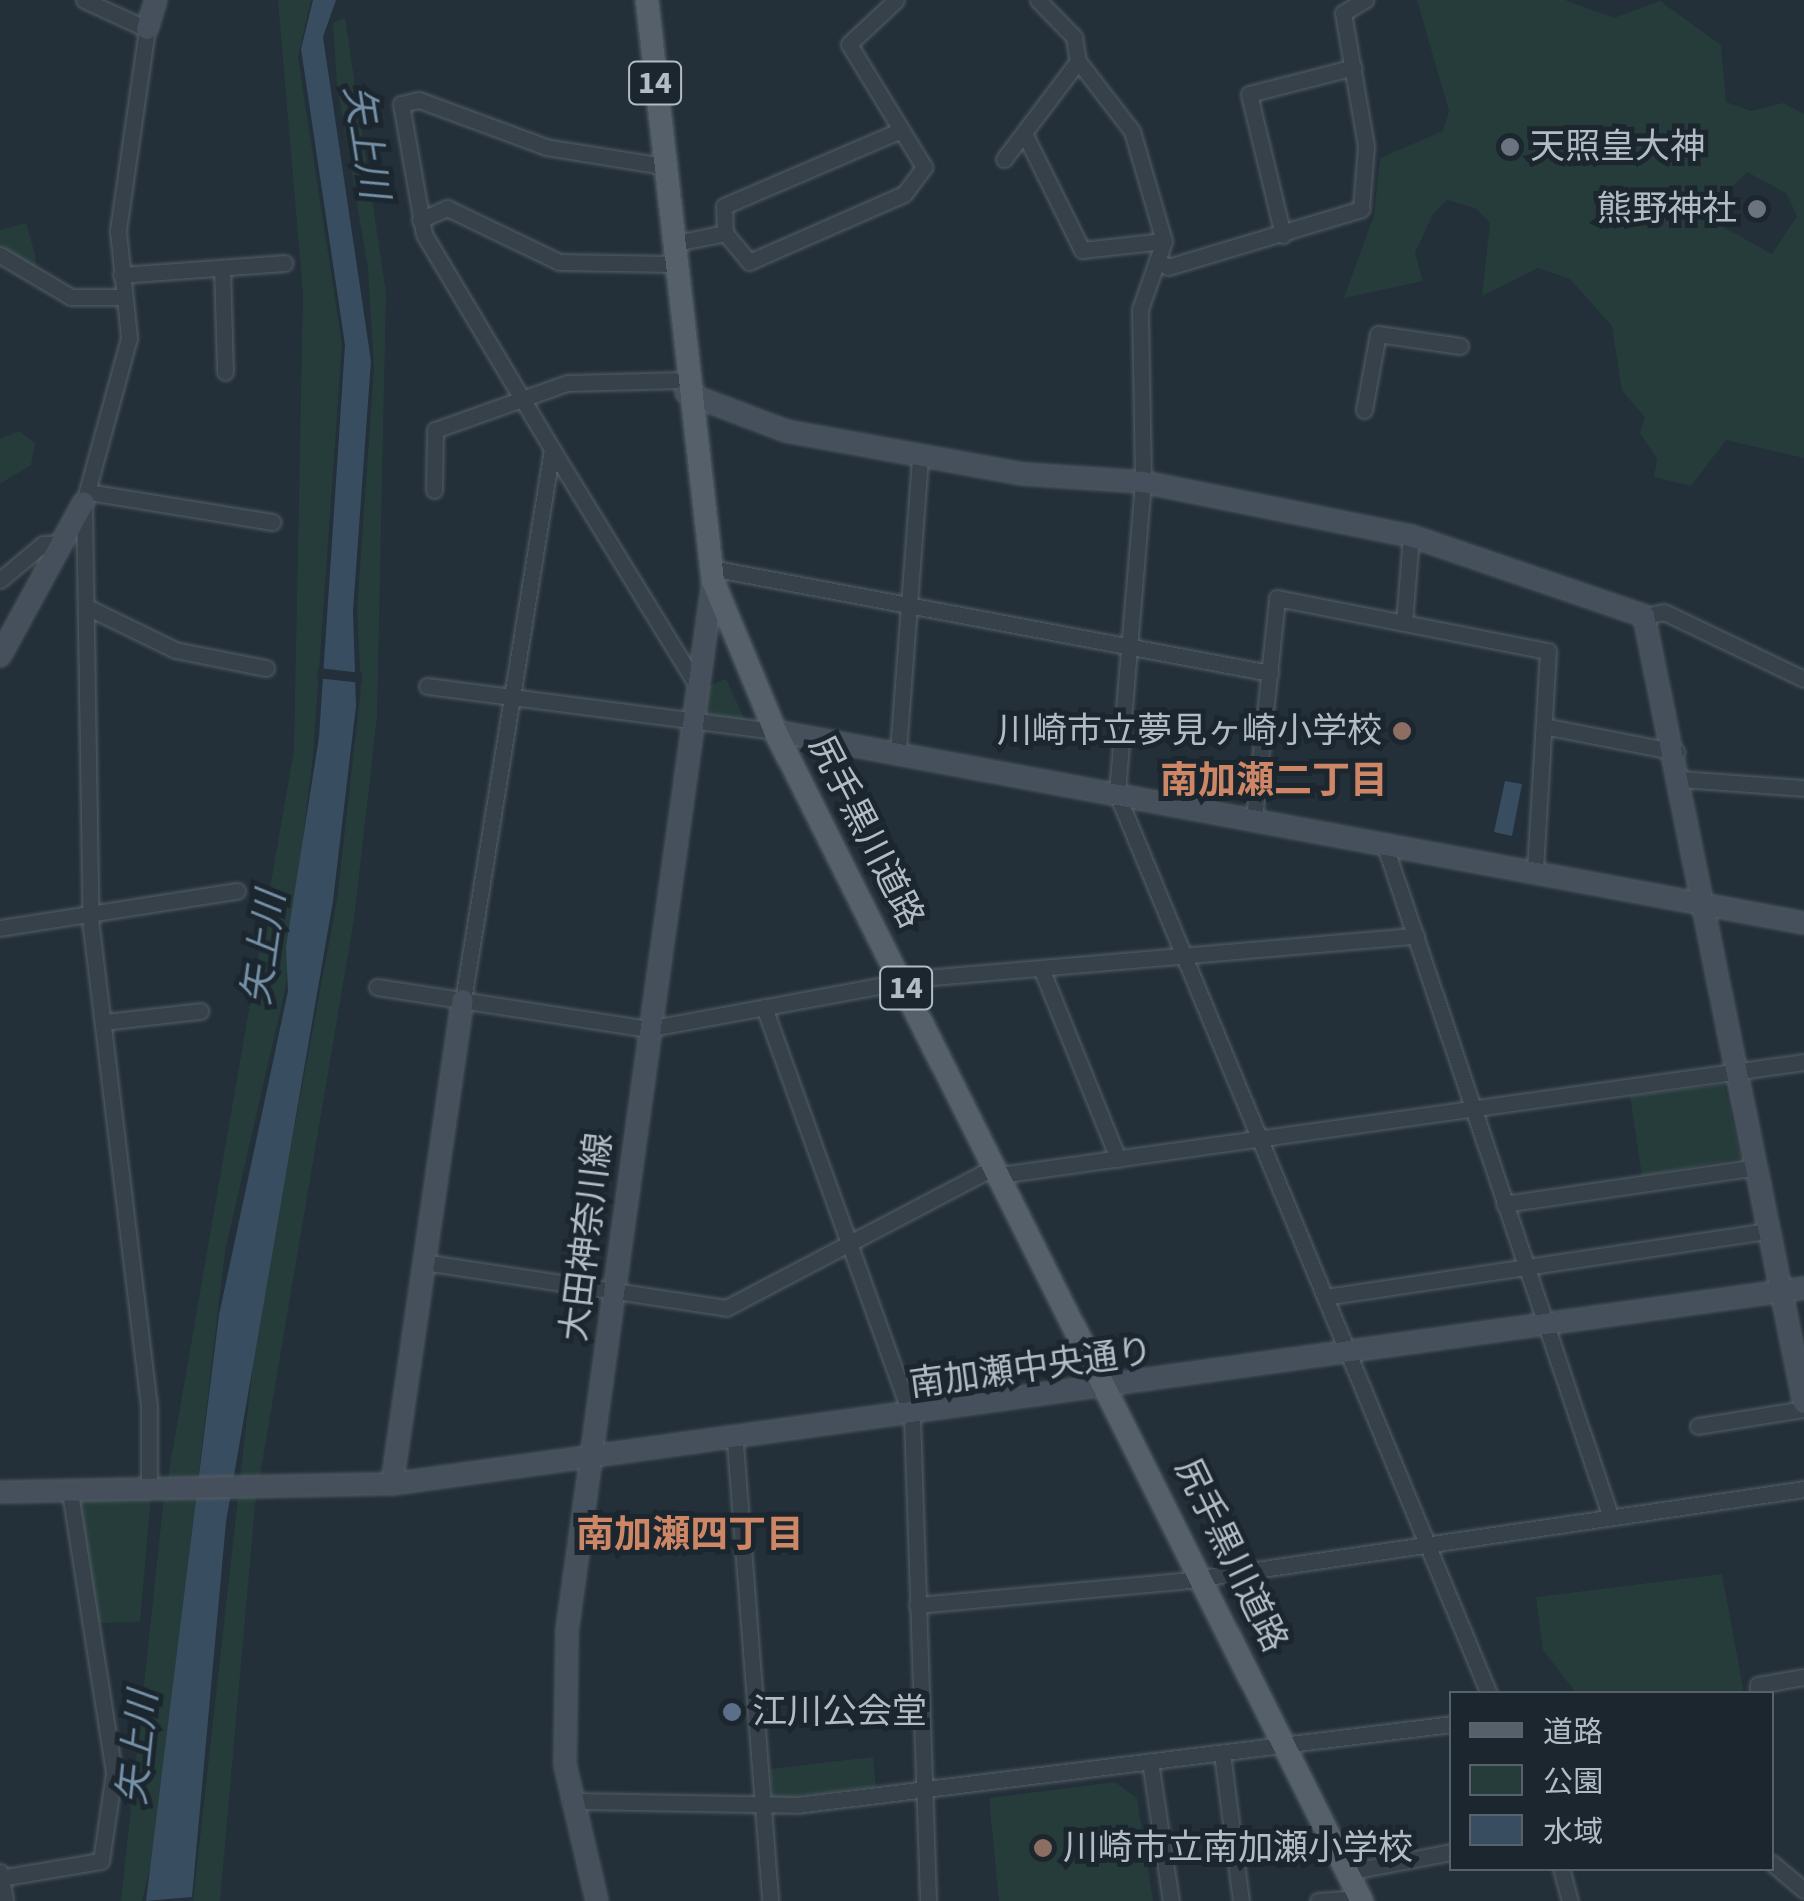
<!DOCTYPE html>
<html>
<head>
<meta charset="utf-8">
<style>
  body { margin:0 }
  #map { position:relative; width:1804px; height:1901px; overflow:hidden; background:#232f39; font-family:"Source Sans 3","Noto Sans JP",sans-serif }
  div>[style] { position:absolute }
  .green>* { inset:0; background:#263c3b }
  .water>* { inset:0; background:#384d5f }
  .pier>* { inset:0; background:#232f39 }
  .roads { filter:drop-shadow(0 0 2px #555f67) drop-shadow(0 0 2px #555f67) }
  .street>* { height:15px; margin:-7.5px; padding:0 7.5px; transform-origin:7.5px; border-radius:7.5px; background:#37414a }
  .secondary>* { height:20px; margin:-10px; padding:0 10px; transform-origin:10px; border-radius:10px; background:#45505c }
  .primary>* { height:22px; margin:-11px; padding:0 11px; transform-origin:11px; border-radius:11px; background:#55606a }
  .dots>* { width:28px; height:28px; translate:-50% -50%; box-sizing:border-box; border:5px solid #1c262e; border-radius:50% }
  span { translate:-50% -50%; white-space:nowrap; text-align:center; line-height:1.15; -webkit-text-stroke:10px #1c262e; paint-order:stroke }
  .shield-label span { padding:2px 8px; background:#1c262e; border:2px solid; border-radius:8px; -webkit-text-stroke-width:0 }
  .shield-label { font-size:32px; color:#b2bcc5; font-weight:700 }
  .poi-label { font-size:35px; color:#b2bcc5 }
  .left { translate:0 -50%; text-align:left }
  .right { translate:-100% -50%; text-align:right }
  .street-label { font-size:35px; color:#b2bcc5 }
  .water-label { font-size:38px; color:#7490a7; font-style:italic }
  .neighbourhood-label { font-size:38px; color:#cd8766; font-weight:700 }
  .legend { position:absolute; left:1449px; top:1691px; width:325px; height:180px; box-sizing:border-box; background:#1c262e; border:2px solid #58626a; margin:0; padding:12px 18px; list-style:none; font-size:30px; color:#b2bcc5 }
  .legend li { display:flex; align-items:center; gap:20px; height:50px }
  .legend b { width:50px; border:2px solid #58626a }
</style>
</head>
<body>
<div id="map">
  <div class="green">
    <i style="clip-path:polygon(278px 0,311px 0,298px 57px,342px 344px,313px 755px,285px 990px,225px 1251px,155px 1847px,142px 1901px,121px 1901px,163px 1506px,294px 750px,303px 294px)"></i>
    <i style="clip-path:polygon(evenodd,1417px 0,1565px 0,1614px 18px,1660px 1px,1721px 45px,1726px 102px,1751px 111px,1783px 103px,1804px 114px,1804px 458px,1726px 440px,1691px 486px,1654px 477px,1657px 459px,1640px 433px,1645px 417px,1622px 391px,1612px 326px,1570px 279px,1538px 268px,1482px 296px,1490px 223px,1475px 208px,1447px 200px,1433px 214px,1415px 253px,1423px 281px,1344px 298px,1374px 215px,1380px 158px,1443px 131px,1449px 111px,1417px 0,1747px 172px,1786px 193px,1797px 216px,1772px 254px,1676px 201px,1709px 210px,1747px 172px)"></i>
    <i style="clip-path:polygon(345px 18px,386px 293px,377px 717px,354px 919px,255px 1505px,220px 1901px,193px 1901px,257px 1328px,337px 900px,361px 688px,357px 610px,374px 368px,368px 269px,337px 85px,333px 23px)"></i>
    <i style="clip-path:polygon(26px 223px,35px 254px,37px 273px,0 251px,0 230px)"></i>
    <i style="clip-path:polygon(19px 431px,35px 443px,31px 465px,0 484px,0 439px)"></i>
    <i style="clip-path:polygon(726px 679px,745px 720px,703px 714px,708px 686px)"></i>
    <i style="clip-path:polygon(1724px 1084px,1741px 1158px,1642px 1176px,1630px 1096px)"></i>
    <i style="clip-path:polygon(151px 1496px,140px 1622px,95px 1623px,75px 1498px)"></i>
    <i style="clip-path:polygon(1722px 1574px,1744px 1693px,1576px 1693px,1543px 1650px,1536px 1597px)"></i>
    <i style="clip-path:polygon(873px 1757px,876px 1787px,773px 1799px,770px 1769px)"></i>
    <i style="clip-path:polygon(1115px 1782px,1137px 1798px,1153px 1901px,999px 1901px,989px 1798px)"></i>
  </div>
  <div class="water">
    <i style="clip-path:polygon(313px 0,336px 0,323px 37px,371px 361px,353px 611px,356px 706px,333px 901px,226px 1522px,192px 1897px,146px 1901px,219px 1315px,288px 991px,286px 947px,319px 737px,345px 345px,301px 49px)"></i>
    <i style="clip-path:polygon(1505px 781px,1522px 784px,1512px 836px,1494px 832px)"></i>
  </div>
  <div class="pier">
    <i style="clip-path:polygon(318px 668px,362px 673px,362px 683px,317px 678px)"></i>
  </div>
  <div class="roads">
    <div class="street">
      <i style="left:84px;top:0;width:69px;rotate:24.7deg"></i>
      <i style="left:147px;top:29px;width:204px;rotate:98.2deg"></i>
      <i style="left:118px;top:231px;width:108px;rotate:84.1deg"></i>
      <i style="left:129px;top:338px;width:170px;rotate:105.3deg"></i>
      <i style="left:84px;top:502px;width:425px;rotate:89.1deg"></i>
      <i style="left:91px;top:927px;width:483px;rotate:83.1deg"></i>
      <i style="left:149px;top:1407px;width:81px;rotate:90deg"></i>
      <i style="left:1038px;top:0;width:52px;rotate:45.8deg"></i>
      <i style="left:1074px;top:37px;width:24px;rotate:81deg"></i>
      <i style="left:1078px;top:61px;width:88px;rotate:52.4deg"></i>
      <i style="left:1132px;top:131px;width:115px;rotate:73.8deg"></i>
      <i style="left:1164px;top:241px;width:72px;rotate:109.4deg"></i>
      <i style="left:1140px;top:309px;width:173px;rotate:89deg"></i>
      <i style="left:1143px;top:482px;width:313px;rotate:94.8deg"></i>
      <i style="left:1117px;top:794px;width:974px;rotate:67.54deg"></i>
      <i style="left:1024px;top:133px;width:131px;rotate:63.6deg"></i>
      <i style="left:1082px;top:250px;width:82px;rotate:-6.3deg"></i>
      <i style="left:1004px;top:159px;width:123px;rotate:-52.9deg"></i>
      <i style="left:420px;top:220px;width:30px;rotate:-24deg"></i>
      <i style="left:447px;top:208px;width:124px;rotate:25.7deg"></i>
      <i style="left:559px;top:262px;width:114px;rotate:1deg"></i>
      <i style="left:725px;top:233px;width:27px;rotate:-92deg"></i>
      <i style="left:724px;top:206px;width:193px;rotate:-23.2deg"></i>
      <i style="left:1283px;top:235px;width:145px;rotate:-103.6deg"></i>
      <i style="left:1249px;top:94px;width:108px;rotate:-14.4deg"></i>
      <i style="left:671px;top:244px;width:55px;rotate:-11.5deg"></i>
      <i style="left:725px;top:233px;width:38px;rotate:50deg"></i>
      <i style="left:749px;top:262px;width:169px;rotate:-23.7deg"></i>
      <i style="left:904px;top:194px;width:34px;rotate:-53deg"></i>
      <i style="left:924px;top:167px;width:144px;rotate:-121.4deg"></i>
      <i style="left:849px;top:44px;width:64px;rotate:-43.1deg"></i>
      <i style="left:0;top:255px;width:82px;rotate:30.6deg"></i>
      <i style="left:71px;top:297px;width:51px"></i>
      <i style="left:1157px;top:260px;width:13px;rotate:32deg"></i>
      <i style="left:1168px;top:267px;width:202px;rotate:-16.7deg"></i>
      <i style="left:1361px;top:209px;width:63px;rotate:-85.5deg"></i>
      <i style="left:1366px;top:146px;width:135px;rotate:-99.8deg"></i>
      <i style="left:1343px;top:13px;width:26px;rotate:-31deg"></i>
      <i style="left:222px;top:268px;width:104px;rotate:88.3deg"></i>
      <i style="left:121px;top:275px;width:164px;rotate:-4.2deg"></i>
      <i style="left:1364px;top:410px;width:77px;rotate:-79.6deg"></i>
      <i style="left:1378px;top:334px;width:83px;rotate:8.3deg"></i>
      <i style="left:552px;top:449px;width:270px;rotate:58.5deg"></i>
      <i style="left:434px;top:490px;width:60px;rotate:-89deg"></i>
      <i style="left:435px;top:430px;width:140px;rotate:-19.6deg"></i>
      <i style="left:567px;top:383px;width:117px;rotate:-1.5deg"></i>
      <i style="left:89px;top:492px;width:186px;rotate:9.3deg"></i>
      <i style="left:711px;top:568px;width:569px;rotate:10.64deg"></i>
      <i style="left:0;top:580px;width:56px;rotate:-39.9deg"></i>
      <i style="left:43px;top:544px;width:20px;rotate:-3deg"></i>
      <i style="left:89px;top:608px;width:96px;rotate:26deg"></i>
      <i style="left:175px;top:650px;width:93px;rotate:11.2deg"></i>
      <i style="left:1644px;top:616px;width:20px;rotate:-11deg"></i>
      <i style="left:1664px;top:612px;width:155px;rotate:25.6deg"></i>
      <i style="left:1404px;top:623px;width:87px;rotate:-85.4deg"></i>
      <i style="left:427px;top:686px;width:351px;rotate:7.4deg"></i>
      <i style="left:1544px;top:726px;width:135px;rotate:11.1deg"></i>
      <i style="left:898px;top:751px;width:296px;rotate:-85.7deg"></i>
      <i style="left:1681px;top:779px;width:123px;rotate:4.2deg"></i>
      <i style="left:1254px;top:818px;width:221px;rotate:-84deg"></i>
      <i style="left:1277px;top:598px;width:276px;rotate:11.1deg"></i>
      <i style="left:1548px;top:651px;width:220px;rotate:93.4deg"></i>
      <i style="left:1384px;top:843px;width:709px;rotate:71.41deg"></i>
      <i style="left:0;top:928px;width:240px;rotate:-8.9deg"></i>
      <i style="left:1041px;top:968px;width:206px;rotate:68deg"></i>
      <i style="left:377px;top:987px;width:273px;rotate:8.8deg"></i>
      <i style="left:647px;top:1029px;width:281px;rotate:-10.5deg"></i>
      <i style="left:923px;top:978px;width:495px;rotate:-4.9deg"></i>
      <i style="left:463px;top:1000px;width:558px;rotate:-80.82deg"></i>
      <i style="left:552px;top:449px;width:250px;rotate:-120.8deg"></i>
      <i style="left:424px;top:234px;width:132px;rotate:-100deg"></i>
      <i style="left:401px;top:104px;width:18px;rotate:-13deg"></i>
      <i style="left:419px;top:100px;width:135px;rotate:20.3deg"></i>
      <i style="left:546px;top:147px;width:119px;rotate:9.2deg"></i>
      <i style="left:764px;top:1007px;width:436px;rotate:70.2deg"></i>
      <i style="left:912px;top:1417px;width:484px;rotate:88.1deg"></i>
      <i style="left:104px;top:1022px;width:97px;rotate:-6.5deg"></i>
      <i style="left:1000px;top:1175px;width:812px;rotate:-8deg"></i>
      <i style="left:1504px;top:1204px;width:251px;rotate:-8.3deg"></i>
      <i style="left:423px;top:1262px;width:306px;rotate:8.6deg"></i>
      <i style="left:726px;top:1308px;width:304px;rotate:-27.7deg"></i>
      <i style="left:1325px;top:1297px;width:447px;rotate:-8.5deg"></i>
      <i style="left:1698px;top:1426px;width:107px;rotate:-9.1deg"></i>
      <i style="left:735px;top:1443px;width:459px;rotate:85.6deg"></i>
      <i style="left:917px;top:1605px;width:265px;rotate:-5.2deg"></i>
      <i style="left:1181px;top:1581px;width:630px;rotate:-8.4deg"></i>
      <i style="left:1758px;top:1694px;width:9px;rotate:-90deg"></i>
      <i style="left:1758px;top:1685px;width:47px;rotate:-9.9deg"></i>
      <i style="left:1222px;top:1753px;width:149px;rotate:82.7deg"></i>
      <i style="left:1150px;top:1761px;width:142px;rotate:81.5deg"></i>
      <i style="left:570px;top:1801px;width:227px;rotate:1deg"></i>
      <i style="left:797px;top:1805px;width:660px;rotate:-7.05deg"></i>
      <i style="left:1772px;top:1863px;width:42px;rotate:40.2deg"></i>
      <i style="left:1561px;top:1868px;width:34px;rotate:75deg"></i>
      <i style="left:0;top:1872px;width:29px;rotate:80deg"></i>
      <i style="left:1347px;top:1872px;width:107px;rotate:-10.8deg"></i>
      <i style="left:0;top:1878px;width:102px;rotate:-9.6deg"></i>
      <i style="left:101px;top:1861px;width:89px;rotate:-81.6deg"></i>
      <i style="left:114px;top:1773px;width:285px;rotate:-98.9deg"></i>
      <i style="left:1318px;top:1901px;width:43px;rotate:-4deg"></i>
    </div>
    <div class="secondary">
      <i style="left:147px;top:29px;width:30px;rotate:-73deg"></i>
      <i style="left:686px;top:393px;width:107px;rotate:20.8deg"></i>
      <i style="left:786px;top:431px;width:241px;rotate:10.3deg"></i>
      <i style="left:1023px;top:474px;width:120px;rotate:3.8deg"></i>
      <i style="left:1143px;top:482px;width:273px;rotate:11.4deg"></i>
      <i style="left:1411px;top:536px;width:246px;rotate:18.9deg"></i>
      <i style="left:1644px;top:616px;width:803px;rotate:78.51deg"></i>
      <i style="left:0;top:656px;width:175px;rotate:-61.4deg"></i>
      <i style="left:775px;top:731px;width:1047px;rotate:10.57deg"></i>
      <i style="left:392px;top:1484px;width:489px;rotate:-81.7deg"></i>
      <i style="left:0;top:1492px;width:392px;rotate:-1.2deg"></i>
      <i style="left:392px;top:1484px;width:1426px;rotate:-7.9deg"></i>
      <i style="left:597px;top:1901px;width:140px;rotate:-103.2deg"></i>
      <i style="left:565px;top:1765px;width:134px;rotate:-89.1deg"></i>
      <i style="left:567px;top:1631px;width:1060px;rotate:-82.08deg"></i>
    </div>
    <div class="primary">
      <i style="left:647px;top:0;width:585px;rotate:83.52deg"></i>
      <i style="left:713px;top:581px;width:162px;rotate:67.5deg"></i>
      <i style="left:775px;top:731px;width:1309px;rotate:63.36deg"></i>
    </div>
  </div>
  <div class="dots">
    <i style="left:1510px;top:147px;background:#6b7280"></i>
    <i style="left:1757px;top:209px;background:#6b7280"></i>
    <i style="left:1402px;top:731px;background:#8d6e63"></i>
    <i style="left:732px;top:1712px;background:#5c6f8a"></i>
    <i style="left:1043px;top:1848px;background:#8d6e63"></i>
  </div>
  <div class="shield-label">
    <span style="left:655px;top:83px">14</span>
    <span style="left:906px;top:988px">14</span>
  </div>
  <div class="poi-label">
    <span class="left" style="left:1530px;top:147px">天照皇大神</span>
    <span class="right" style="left:1737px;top:209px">熊野神社</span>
    <span class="right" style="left:1382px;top:731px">川崎市立夢見ヶ崎小学校</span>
    <span class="left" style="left:752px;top:1712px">江川公会堂</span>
    <span class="left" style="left:1063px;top:1848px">川崎市立南加瀬小学校</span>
  </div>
  <div class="street-label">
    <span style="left:866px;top:832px;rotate:63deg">尻手黒川道路</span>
    <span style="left:587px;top:1237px;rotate:-83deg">大田神奈川線</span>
    <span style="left:1031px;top:1368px;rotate:-8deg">南加瀬中央通り</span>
    <span style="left:1231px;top:1555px;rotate:64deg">尻手黒川道路</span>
  </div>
  <div class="water-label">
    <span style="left:365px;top:142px;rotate:81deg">矢上川</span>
    <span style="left:265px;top:948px;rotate:-82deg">矢上川</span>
    <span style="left:139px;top:1748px;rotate:-84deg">矢上川</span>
  </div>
  <div class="neighbourhood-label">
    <span style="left:1274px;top:782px">南加瀬二丁目</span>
    <span style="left:690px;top:1536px">南加瀬四丁目</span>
  </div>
  <ul class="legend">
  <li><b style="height:12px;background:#55606a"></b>道路</li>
  <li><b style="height:28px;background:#263c3b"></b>公園</li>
  <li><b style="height:28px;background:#384d5f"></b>水域</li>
  </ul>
</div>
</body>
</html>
